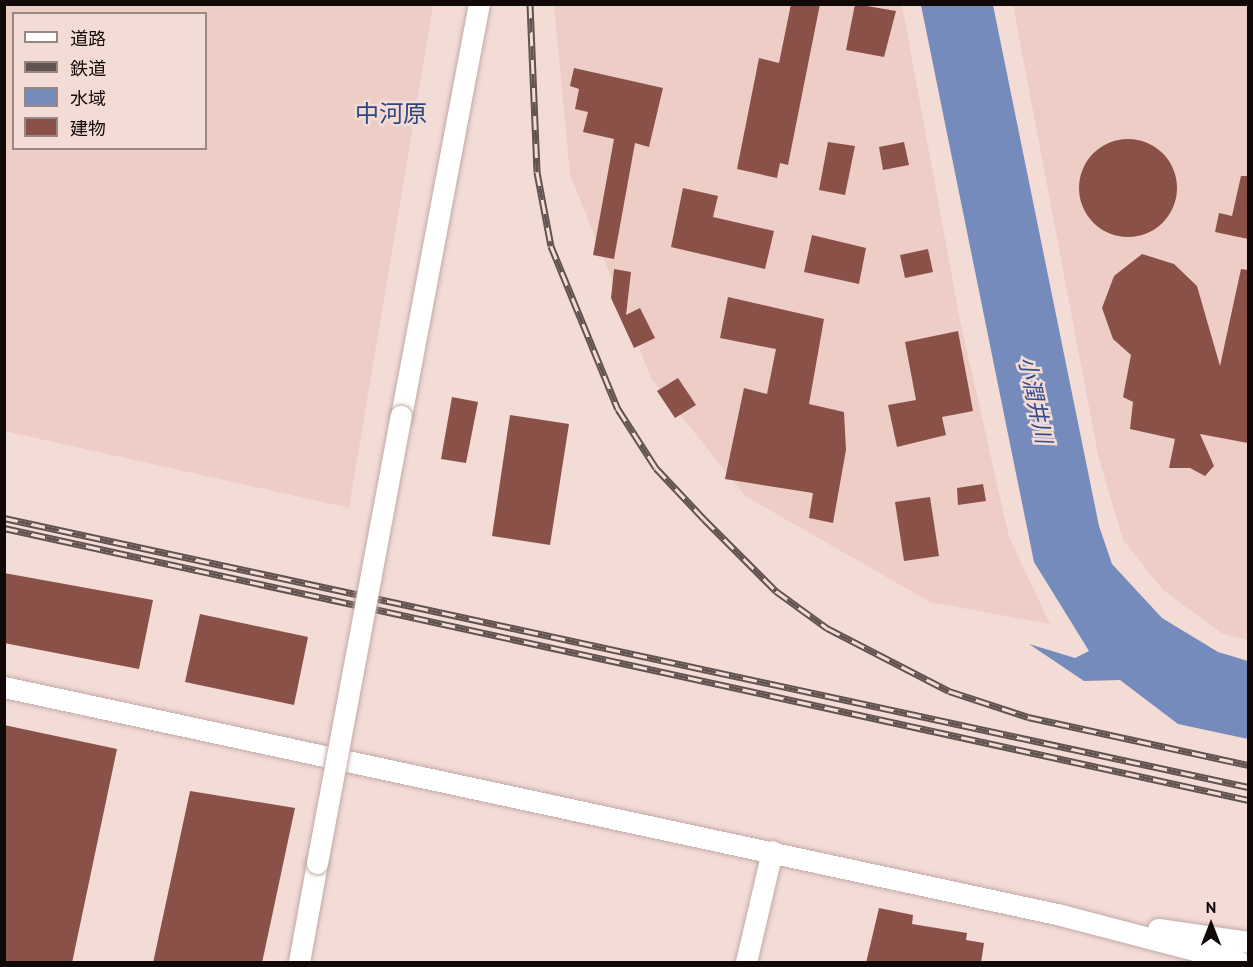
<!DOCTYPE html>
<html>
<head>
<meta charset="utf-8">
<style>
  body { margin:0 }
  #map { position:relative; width:1253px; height:967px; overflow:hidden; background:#f3dbd6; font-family:"PT Sans","Noto Sans JP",sans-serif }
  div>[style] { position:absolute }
  .built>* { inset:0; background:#eecdc7 }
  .water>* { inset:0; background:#758bbc }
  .building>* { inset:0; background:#8a5148 }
  .round { border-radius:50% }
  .roads { filter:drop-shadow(0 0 2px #c1aaa6) drop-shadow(0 0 2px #c1aaa6) }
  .minor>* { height:21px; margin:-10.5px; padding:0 10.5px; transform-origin:10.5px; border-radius:10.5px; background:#fff }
  .rail>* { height:7px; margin-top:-3.5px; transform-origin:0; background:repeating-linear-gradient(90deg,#f3dbd6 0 14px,#605350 0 28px); box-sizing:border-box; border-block:2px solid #605350 }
  .bridges { filter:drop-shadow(0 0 2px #c1aaa6) drop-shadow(0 0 2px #c1aaa6) }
  .minor-bridge>* { height:21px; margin:-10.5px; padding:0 10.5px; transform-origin:10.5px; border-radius:10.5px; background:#fff }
  span { translate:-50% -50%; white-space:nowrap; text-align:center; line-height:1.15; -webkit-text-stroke:5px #f3dbd6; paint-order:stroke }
  .water-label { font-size:22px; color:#344d8c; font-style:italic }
  .quarter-label { font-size:24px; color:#2f467f }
  .frame { position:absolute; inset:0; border:6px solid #110908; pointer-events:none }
  .legend { position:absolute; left:12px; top:12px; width:195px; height:138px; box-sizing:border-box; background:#f3dbd6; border:2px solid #998784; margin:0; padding:8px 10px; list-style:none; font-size:18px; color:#110908 }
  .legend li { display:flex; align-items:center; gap:12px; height:30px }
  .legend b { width:30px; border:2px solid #998784 }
  .north { position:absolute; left:1181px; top:895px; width:60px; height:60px; -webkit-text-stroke:4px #f3dbd6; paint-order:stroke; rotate:0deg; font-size:16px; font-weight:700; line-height:24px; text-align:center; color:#110908 }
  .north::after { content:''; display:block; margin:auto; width:21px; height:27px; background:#110908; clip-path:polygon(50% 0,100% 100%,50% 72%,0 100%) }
</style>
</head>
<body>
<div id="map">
  <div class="built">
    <i style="clip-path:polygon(evenodd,5px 4px,433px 5px,349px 508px,5px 431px,5px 4px,14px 14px,206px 14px,206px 148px,14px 148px,14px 14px)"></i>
    <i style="clip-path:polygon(554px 5px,902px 5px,960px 320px,1009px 537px,1050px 624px,930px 602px,745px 496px,651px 378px,570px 174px)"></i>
    <i style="clip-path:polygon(1013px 5px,1248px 5px,1248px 640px,1223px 634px,1163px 590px,1123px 540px,1098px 455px)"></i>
  </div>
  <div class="water">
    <i style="clip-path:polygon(921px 5px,993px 5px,1099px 526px,1112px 564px,1162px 618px,1218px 652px,1248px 661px,1248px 739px,1178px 724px,1120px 680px,1084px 681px,1029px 644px,1075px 658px,1089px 651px,1034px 562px)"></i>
  </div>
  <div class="building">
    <i style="clip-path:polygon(791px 4px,820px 4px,788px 165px,780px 163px,777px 178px,737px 169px,759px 58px,779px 63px)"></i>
    <i style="clip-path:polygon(855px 4px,896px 11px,884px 57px,846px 50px)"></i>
    <i style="clip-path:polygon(574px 68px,663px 88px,649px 147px,635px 143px,614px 259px,593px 255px,614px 139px,583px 132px,588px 112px,575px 109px,579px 89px,570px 86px)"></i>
    <i class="round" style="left:1079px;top:139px;width:98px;height:98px"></i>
    <i style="clip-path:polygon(828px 142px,855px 146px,845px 195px,819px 190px)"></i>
    <i style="clip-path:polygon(904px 142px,909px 165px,883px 170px,879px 147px)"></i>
    <i style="clip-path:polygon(1241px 176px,1248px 176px,1248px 239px,1215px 232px,1219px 213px,1232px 216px)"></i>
    <i style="clip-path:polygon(683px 188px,718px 196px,713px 217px,774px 231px,765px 269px,671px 247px)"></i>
    <i style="clip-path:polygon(812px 235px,866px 248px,859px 284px,804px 272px)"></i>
    <i style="clip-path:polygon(928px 249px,933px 272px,905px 278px,900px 255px)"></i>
    <i style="clip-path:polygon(1142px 254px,1174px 264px,1197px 286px,1220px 366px,1241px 269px,1248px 270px,1248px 443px,1200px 434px,1214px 466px,1205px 476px,1190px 468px,1169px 468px,1175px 439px,1130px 429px,1133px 402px,1123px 397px,1131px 355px,1113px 339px,1102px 308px,1114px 276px)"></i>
    <i style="clip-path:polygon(614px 269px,631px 272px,626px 315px,640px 308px,655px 338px,634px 348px,611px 298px)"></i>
    <i style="clip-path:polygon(728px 297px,824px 319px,809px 404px,844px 412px,846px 450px,833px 523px,809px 518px,813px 493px,725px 479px,744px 388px,767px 394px,776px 349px,720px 338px)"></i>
    <i style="clip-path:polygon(958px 331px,973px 411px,942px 417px,946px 435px,897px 447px,888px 405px,916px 400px,905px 342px)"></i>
    <i style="clip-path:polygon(678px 378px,696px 405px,675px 418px,657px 391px)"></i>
    <i style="clip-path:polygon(452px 397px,478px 402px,466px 463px,441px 459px)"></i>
    <i style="clip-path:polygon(510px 415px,569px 424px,550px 545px,492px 536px)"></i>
    <i style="clip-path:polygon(983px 484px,986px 501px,958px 505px,957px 488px)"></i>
    <i style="clip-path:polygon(930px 497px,939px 556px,904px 561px,895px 502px)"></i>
    <i style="clip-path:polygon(4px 573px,153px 600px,139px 669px,4px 643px)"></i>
    <i style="clip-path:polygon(200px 614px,308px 637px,294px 705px,185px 682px)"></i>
    <i style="clip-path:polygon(4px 725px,117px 749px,72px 963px,4px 963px)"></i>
    <i style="clip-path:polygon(190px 791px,295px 808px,262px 963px,153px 963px)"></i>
    <i style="clip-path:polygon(879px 908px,913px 915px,912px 924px,967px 933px,966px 940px,984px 943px,981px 963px,866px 963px)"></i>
  </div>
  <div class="roads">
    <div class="minor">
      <i style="left:401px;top:416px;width:419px;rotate:-79.3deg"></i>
      <i style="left:4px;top:687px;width:1077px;rotate:12.17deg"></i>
      <i style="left:1057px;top:914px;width:189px;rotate:14.7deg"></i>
      <i style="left:1158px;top:929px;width:91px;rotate:8.2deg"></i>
      <i style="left:299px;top:962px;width:101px;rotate:-79.7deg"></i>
      <i style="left:746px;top:962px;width:114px;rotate:-76.8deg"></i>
    </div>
  </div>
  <div class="rail">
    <i style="left:530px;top:4px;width:168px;rotate:87.6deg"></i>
    <i style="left:537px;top:172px;width:75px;rotate:79.3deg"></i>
    <i style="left:551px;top:246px;width:176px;rotate:67.7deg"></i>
    <i style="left:618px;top:409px;width:70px;rotate:57.2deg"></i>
    <i style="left:656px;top:468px;width:70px;rotate:46.7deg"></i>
    <i style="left:704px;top:519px;width:102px;rotate:45deg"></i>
    <i style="left:776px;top:591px;width:63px;rotate:36deg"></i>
    <i style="left:827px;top:628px;width:137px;rotate:27.3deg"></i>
    <i style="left:949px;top:691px;width:83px;rotate:18.2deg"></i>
    <i style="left:1028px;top:717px;width:225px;rotate:12.3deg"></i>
    <i style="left:4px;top:518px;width:1273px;rotate:12.2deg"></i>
    <i style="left:4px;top:528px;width:1273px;rotate:12.33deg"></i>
  </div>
  <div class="bridges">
    <div class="minor-bridge">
      <i style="left:317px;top:863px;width:455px;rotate:-79.4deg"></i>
    </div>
  </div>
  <div class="water-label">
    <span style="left:1035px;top:400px;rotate:78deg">小潤井川</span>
  </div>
  <div class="quarter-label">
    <span style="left:391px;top:114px">中河原</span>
  </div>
  <div class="frame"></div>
  <ul class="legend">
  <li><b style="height:8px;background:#fff"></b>道路</li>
  <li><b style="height:8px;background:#605350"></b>鉄道</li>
  <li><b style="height:16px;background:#758bbc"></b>水域</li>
  <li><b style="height:16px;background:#8a5148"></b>建物</li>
  </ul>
  <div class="north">N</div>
</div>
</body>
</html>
